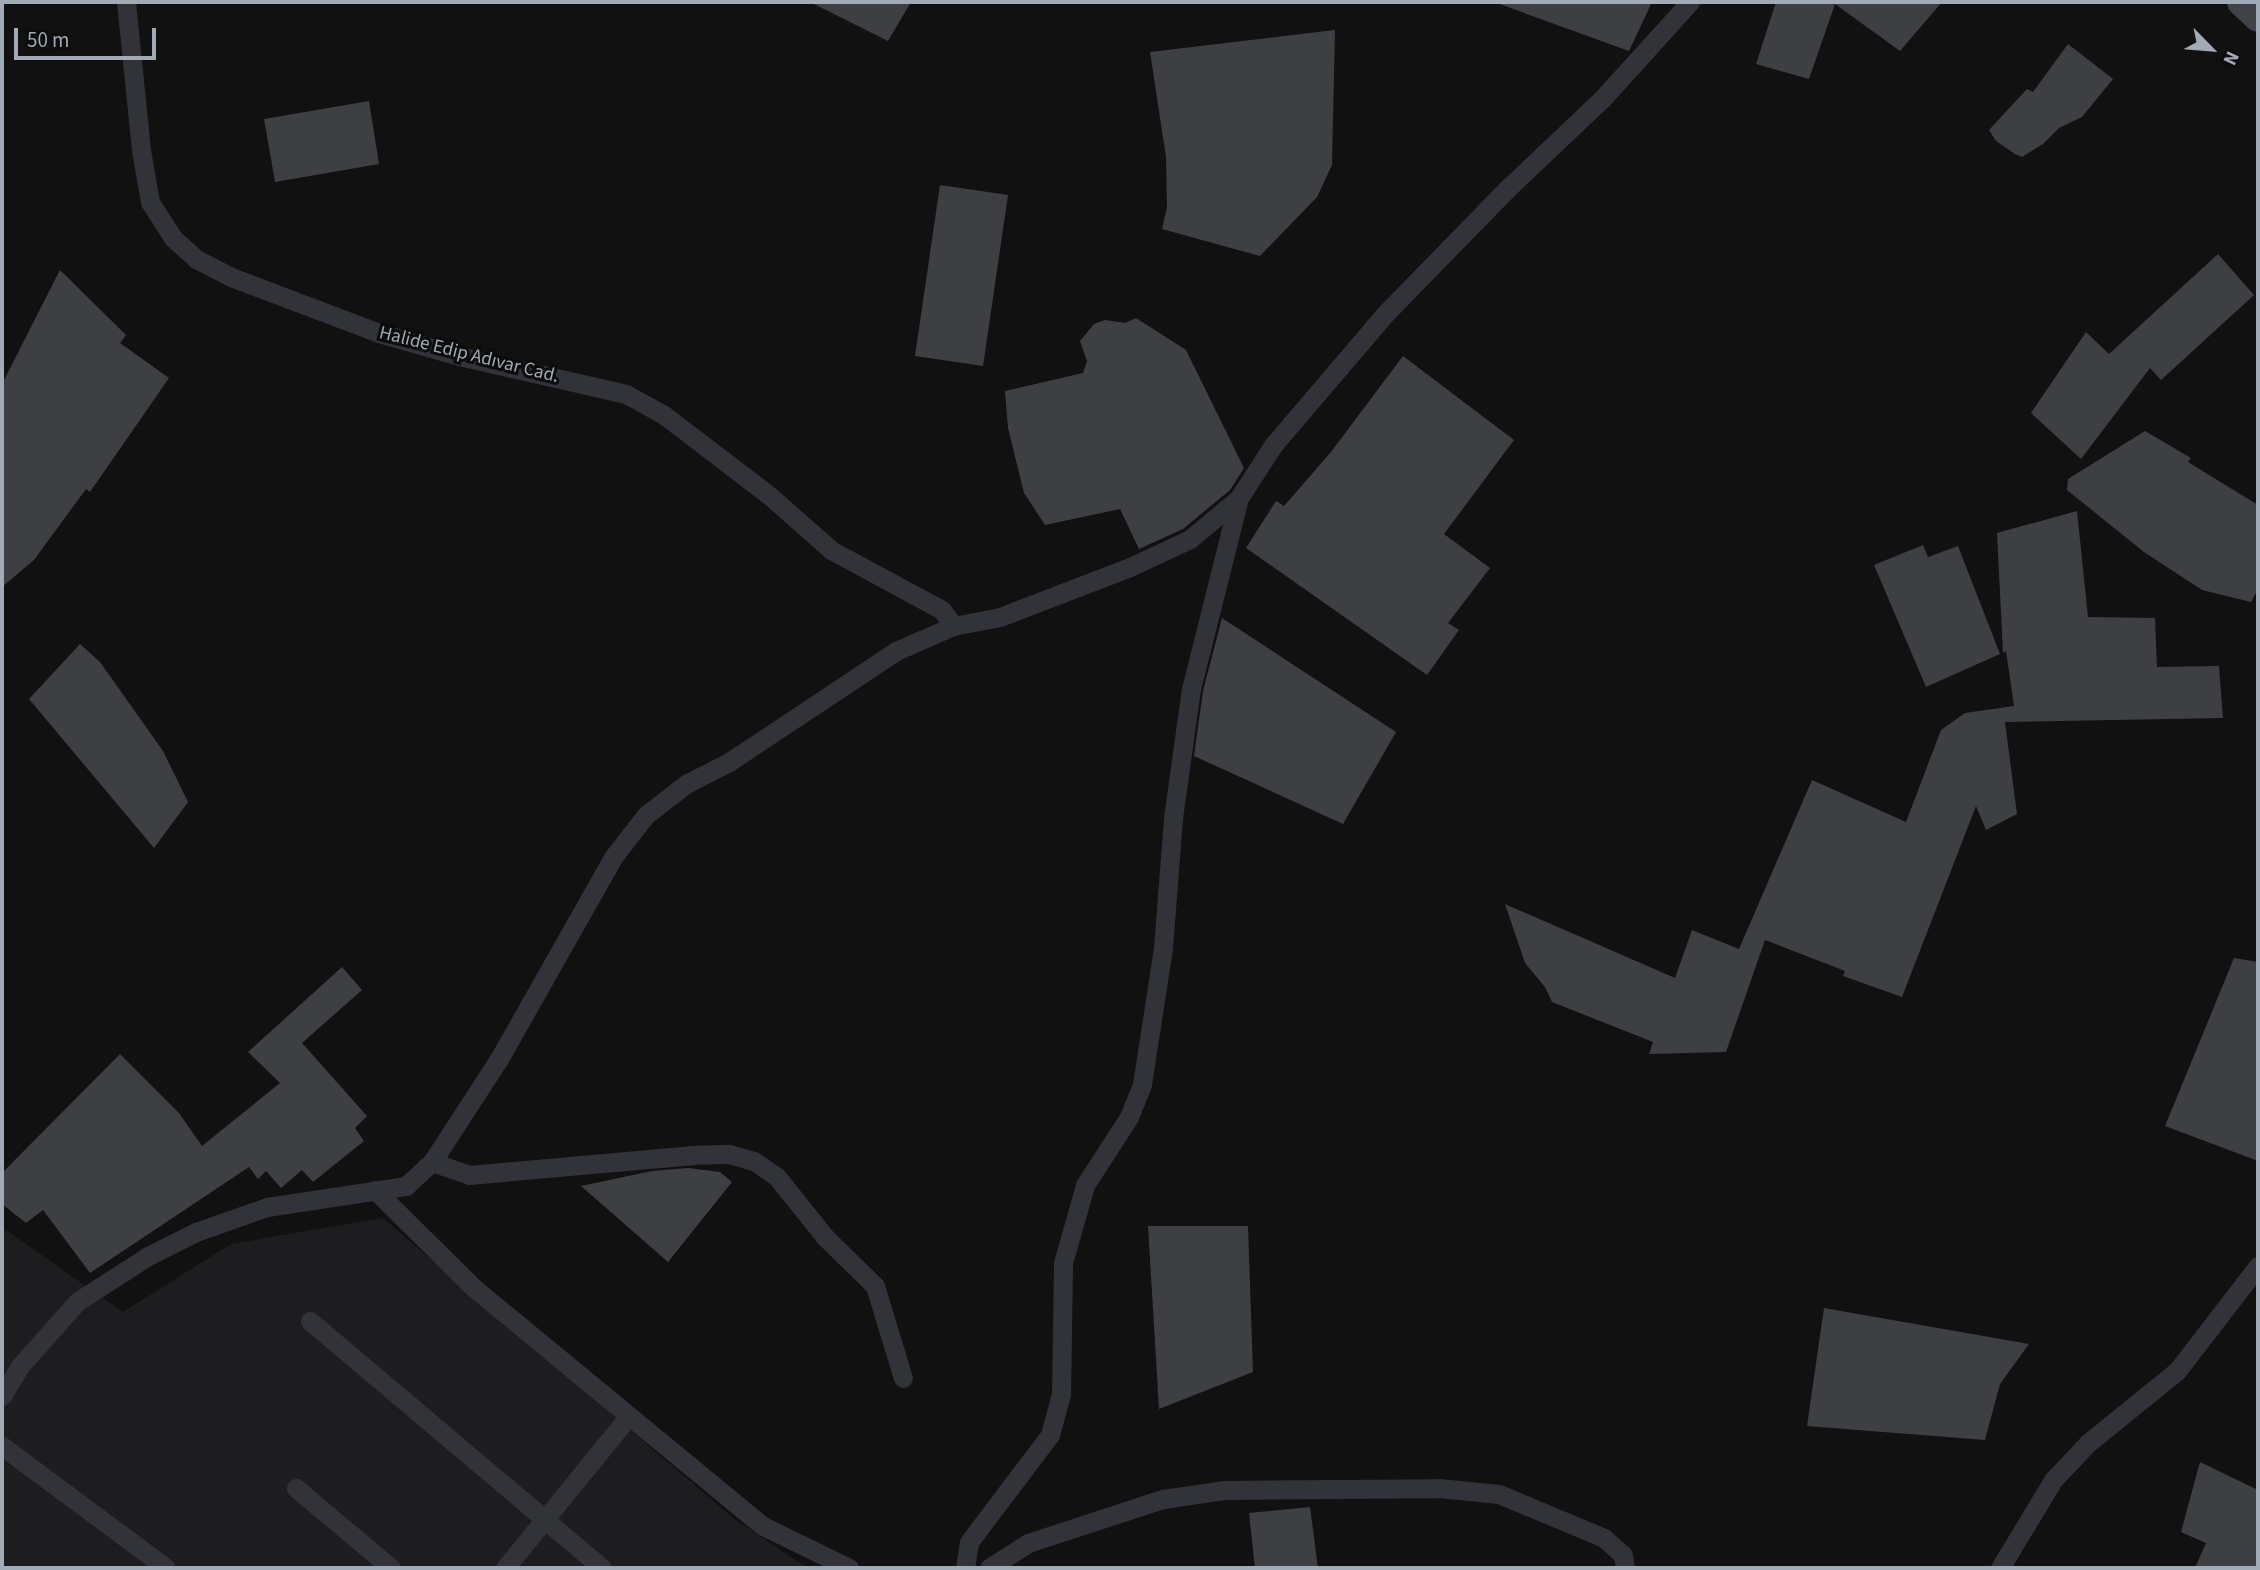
<!DOCTYPE html>
<html>
<head>
<meta charset="utf-8">
<style>
  body { margin:0 }
  #map { position:relative; width:2260px; height:1570px; overflow:hidden; background:#111112; font-family:"Source Sans 3",sans-serif }
  div>[style] { position:absolute }
  .built>* { inset:0; background:#1d1d1f }
  .building>* { inset:0; background:#3d3f43 }
  .street>* { height:19px; margin:-9.5px; padding:0 9.5px; transform-origin:9.5px; border-radius:9.5px; background:#313338 }
  .secondary>* { height:28px; margin:-14px; padding:0 14px; transform-origin:14px; border-radius:14px; background:#3f4348 }
  span { translate:-50% -50%; white-space:nowrap; text-align:center; line-height:1.15; -webkit-text-stroke:6px #0c0c0d; paint-order:stroke }
  .street-label { font-size:19px; color:#a1aab5 }
  .frame { position:absolute; inset:0; border:4px solid #a1aab5; pointer-events:none }
  .north { position:absolute; left:2176px; top:14px; width:70px; height:70px; -webkit-text-stroke:5px #0c0c0d; paint-order:stroke; rotate:115deg; font-size:19px; font-weight:700; line-height:28px; text-align:center; color:#a1aab5 }
  .north::after { content:''; display:block; margin:auto; width:24px; height:32px; background:#a1aab5; clip-path:polygon(50% 0,100% 100%,50% 72%,0 100%) }
  .scale { position:absolute; left:14px; top:28px; width:142px; height:32px; box-sizing:border-box; border:4px solid #a1aab5; border-top:0; padding-left:9px; font-size:21px; line-height:24px; white-space:nowrap; color:#a1aab5; -webkit-text-stroke:5px #0c0c0d; paint-order:stroke }
</style>
</head>
<body>
<div id="map">
  <div class="built">
    <i style="clip-path:polygon(383px 1218px,733px 1518px,807px 1568px,2px 1568px,2px 1237px,6px 1230px,123px 1312px,231px 1244px)"></i>
  </div>
  <div class="building">
    <i style="clip-path:polygon(810px 2px,911px 2px,888px 41px)"></i>
    <i style="clip-path:polygon(1494px 2px,1652px 2px,1629px 51px)"></i>
    <i style="clip-path:polygon(1776px 2px,1942px 2px,1900px 51px,1835px 4px,1809px 79px,1756px 64px)"></i>
    <i style="clip-path:polygon(1335px 30px,1332px 165px,1317px 197px,1260px 256px,1162px 229px,1167px 207px,1166px 157px,1150px 52px)"></i>
    <i style="clip-path:polygon(2068px 44px,2113px 79px,2082px 117px,2059px 128px,2043px 144px,2022px 157px,2015px 154px,1996px 141px,1989px 130px,2027px 89px,2033px 92px)"></i>
    <i style="clip-path:polygon(369px 101px,379px 164px,275px 182px,264px 119px)"></i>
    <i style="clip-path:polygon(940px 185px,1008px 195px,983px 366px,915px 356px)"></i>
    <i style="clip-path:polygon(2218px 254px,2254px 295px,2161px 380px,2150px 368px,2081px 459px,2031px 413px,2086px 332px,2109px 354px)"></i>
    <i style="clip-path:polygon(60px 270px,126px 335px,120px 343px,169px 378px,90px 492px,86px 489px,34px 560px,2px 587px,2px 384px)"></i>
    <i style="clip-path:polygon(1136px 318px,1186px 350px,1244px 468px,1230px 490px,1183px 529px,1139px 549px,1120px 509px,1045px 525px,1024px 493px,1008px 428px,1005px 391px,1083px 373px,1087px 361px,1080px 341px,1094px 324px,1105px 320px,1125px 323px)"></i>
    <i style="clip-path:polygon(1403px 356px,1514px 440px,1444px 534px,1490px 568px,1448px 623px,1459px 630px,1427px 675px,1246px 548px,1276px 501px,1284px 506px,1331px 452px)"></i>
    <i style="clip-path:polygon(2145px 431px,2191px 458px,2188px 462px,2258px 505px,2258px 589px,2251px 602px,2202px 590px,2144px 552px,2067px 490px,2068px 479px)"></i>
    <i style="clip-path:polygon(2077px 511px,2088px 617px,2155px 618px,2157px 667px,2219px 666px,2223px 718px,2005px 722px,2017px 814px,1986px 830px,1976px 806px,1902px 997px,1843px 976px,1845px 971px,1765px 940px,1726px 1052px,1649px 1054px,1653px 1042px,1552px 1002px,1545px 987px,1525px 963px,1505px 904px,1675px 978px,1692px 930px,1739px 949px,1812px 780px,1906px 822px,1941px 730px,1965px 713px,2014px 706px,2006px 651px,2003px 653px,1997px 533px)"></i>
    <i style="clip-path:polygon(1923px 545px,1928px 557px,1958px 546px,2000px 654px,1926px 687px,1874px 565px)"></i>
    <i style="clip-path:polygon(1222px 618px,1396px 732px,1343px 824px,1194px 756px,1203px 691px)"></i>
    <i style="clip-path:polygon(80px 644px,100px 662px,163px 751px,188px 802px,154px 848px,29px 699px)"></i>
    <i style="clip-path:polygon(2234px 958px,2258px 962px,2258px 1161px,2165px 1126px)"></i>
    <i style="clip-path:polygon(342px 967px,362px 990px,302px 1043px,367px 1116px,355px 1128px,364px 1141px,313px 1182px,302px 1170px,281px 1188px,266px 1171px,258px 1179px,249px 1167px,90px 1273px,43px 1210px,26px 1223px,2px 1204px,2px 1173px,120px 1054px,179px 1113px,202px 1146px,280px 1083px,248px 1052px)"></i>
    <i style="clip-path:polygon(688px 1168px,720px 1172px,732px 1182px,668px 1262px,581px 1186px,652px 1171px)"></i>
    <i style="clip-path:polygon(1148px 1226px,1248px 1226px,1253px 1372px,1159px 1409px)"></i>
    <i style="clip-path:polygon(1824px 1308px,2029px 1344px,2000px 1384px,1985px 1440px,1807px 1426px)"></i>
    <i style="clip-path:polygon(2200px 1462px,2258px 1490px,2258px 1568px,2195px 1568px,2206px 1543px,2181px 1532px)"></i>
    <i style="clip-path:polygon(1310px 1507px,1318px 1568px,1255px 1568px,1249px 1513px)"></i>
  </div>
  <div class="street">
    <i style="left:126px;top:2px;width:149px;rotate:84.2deg"></i>
    <i style="left:141px;top:150px;width:53px;rotate:80.2deg"></i>
    <i style="left:150px;top:202px;width:43px;rotate:57.4deg"></i>
    <i style="left:173px;top:238px;width:31px;rotate:42deg"></i>
    <i style="left:196px;top:259px;width:39px;rotate:27deg"></i>
    <i style="left:231px;top:277px;width:158px;rotate:20.7deg"></i>
    <i style="left:379px;top:333px;width:83px;rotate:16deg"></i>
    <i style="left:459px;top:356px;width:171px;rotate:12.8deg"></i>
    <i style="left:626px;top:394px;width:43px;rotate:28.9deg"></i>
    <i style="left:664px;top:415px;width:133px;rotate:37.4deg"></i>
    <i style="left:770px;top:496px;width:81px;rotate:41.5deg"></i>
    <i style="left:831px;top:550px;width:126px;rotate:28.4deg"></i>
    <i style="left:942px;top:610px;width:19px;rotate:55deg"></i>
    <i style="left:432px;top:1162px;width:39px;rotate:19deg"></i>
    <i style="left:469px;top:1175px;width:223px;rotate:-5.1deg"></i>
    <i style="left:691px;top:1155px;width:38px;rotate:-2deg"></i>
    <i style="left:729px;top:1154px;width:26px;rotate:16deg"></i>
    <i style="left:754px;top:1161px;width:28px;rotate:35deg"></i>
    <i style="left:777px;top:1177px;width:77px;rotate:51.3deg"></i>
    <i style="left:825px;top:1237px;width:70px;rotate:44.4deg"></i>
    <i style="left:875px;top:1286px;width:96px;rotate:73.1deg"></i>
    <i style="left:375px;top:1190px;width:139px;rotate:44.7deg"></i>
    <i style="left:474px;top:1288px;width:374px;rotate:39.5deg"></i>
    <i style="left:763px;top:1526px;width:96px;rotate:26deg"></i>
    <i style="left:310px;top:1321px;width:382px;rotate:40.2deg"></i>
    <i style="left:2px;top:1396px;width:35px;rotate:-59deg"></i>
    <i style="left:20px;top:1366px;width:87px;rotate:-48.3deg"></i>
    <i style="left:78px;top:1301px;width:83px;rotate:-32.7deg"></i>
    <i style="left:148px;top:1256px;width:54px;rotate:-26.6deg"></i>
    <i style="left:196px;top:1232px;width:75px;rotate:-19.4deg"></i>
    <i style="left:267px;top:1207px;width:141px;rotate:-8.6deg"></i>
    <i style="left:406px;top:1186px;width:35px;rotate:-43deg"></i>
    <i style="left:432px;top:1162px;width:123px;rotate:-57deg"></i>
    <i style="left:499px;top:1059px;width:233px;rotate:-60.5deg"></i>
    <i style="left:614px;top:856px;width:52px;rotate:-52deg"></i>
    <i style="left:646px;top:815px;width:51px;rotate:-37.8deg"></i>
    <i style="left:686px;top:784px;width:48px;rotate:-27.1deg"></i>
    <i style="left:729px;top:762px;width:201px;rotate:-33.6deg"></i>
    <i style="left:896px;top:651px;width:62px;rotate:-23.7deg"></i>
    <i style="left:953px;top:626px;width:48px;rotate:-10.8deg"></i>
    <i style="left:1000px;top:617px;width:139px;rotate:-21deg"></i>
    <i style="left:1130px;top:567px;width:66px;rotate:-25deg"></i>
    <i style="left:1190px;top:539px;width:64px;rotate:-39.9deg"></i>
    <i style="left:1239px;top:498px;width:64px;rotate:-57.1deg"></i>
    <i style="left:1274px;top:444px;width:170px;rotate:-49.5deg"></i>
    <i style="left:1384px;top:315px;width:175px;rotate:-45.7deg"></i>
    <i style="left:1506px;top:190px;width:132px;rotate:-43.5deg"></i>
    <i style="left:1602px;top:99px;width:131px;rotate:-47.8deg"></i>
    <i style="left:2px;top:1446px;width:204px;rotate:36.6deg"></i>
    <i style="left:296px;top:1488px;width:124px;rotate:40.1deg"></i>
    <i style="left:505px;top:1568px;width:196px;rotate:-50.8deg"></i>
    <i style="left:965px;top:1568px;width:26px;rotate:-81deg"></i>
    <i style="left:969px;top:1542px;width:134px;rotate:-52.9deg"></i>
    <i style="left:1050px;top:1435px;width:42px;rotate:-75deg"></i>
    <i style="left:1061px;top:1394px;width:131px;rotate:-89.1deg"></i>
    <i style="left:1063px;top:1263px;width:81px;rotate:-74.2deg"></i>
    <i style="left:1085px;top:1185px;width:81px;rotate:-57.1deg"></i>
    <i style="left:1129px;top:1117px;width:35px;rotate:-68deg"></i>
    <i style="left:1142px;top:1084px;width:138px;rotate:-81.2deg"></i>
    <i style="left:1163px;top:948px;width:130px;rotate:-85.6deg"></i>
    <i style="left:1173px;top:818px;width:130px;rotate:-82.1deg"></i>
    <i style="left:1191px;top:689px;width:197px;rotate:-75.9deg"></i>
    <i style="left:989px;top:1568px;width:46px;rotate:-32.7deg"></i>
    <i style="left:1028px;top:1543px;width:142px;rotate:-18.1deg"></i>
    <i style="left:1163px;top:1499px;width:63px;rotate:-8.3deg"></i>
    <i style="left:1225px;top:1490px;width:214px;rotate:-0.5deg"></i>
    <i style="left:1439px;top:1488px;width:60px;rotate:5.7deg"></i>
    <i style="left:1499px;top:1494px;width:114px;rotate:22.7deg"></i>
    <i style="left:1604px;top:1538px;width:25px;rotate:42deg"></i>
    <i style="left:1623px;top:1555px;width:13px;rotate:81deg"></i>
    <i style="left:2000px;top:1568px;width:103px;rotate:-58.9deg"></i>
    <i style="left:2053px;top:1480px;width:51px;rotate:-46.6deg"></i>
    <i style="left:2088px;top:1443px;width:114px;rotate:-39deg"></i>
    <i style="left:2177px;top:1371px;width:133px;rotate:-52.4deg"></i>
  </div>
  <div class="secondary">
    <i style="left:2241px;top:2px;width:23px;rotate:43deg"></i>
  </div>
  <div class="street-label">
    <span style="left:469px;top:355px;rotate:14deg">Halide Edip Adıvar Cad.</span>
  </div>
  <div class="frame"></div>
  <div class="north">N</div>
  <div class="scale">50 m</div>
</div>
</body>
</html>
